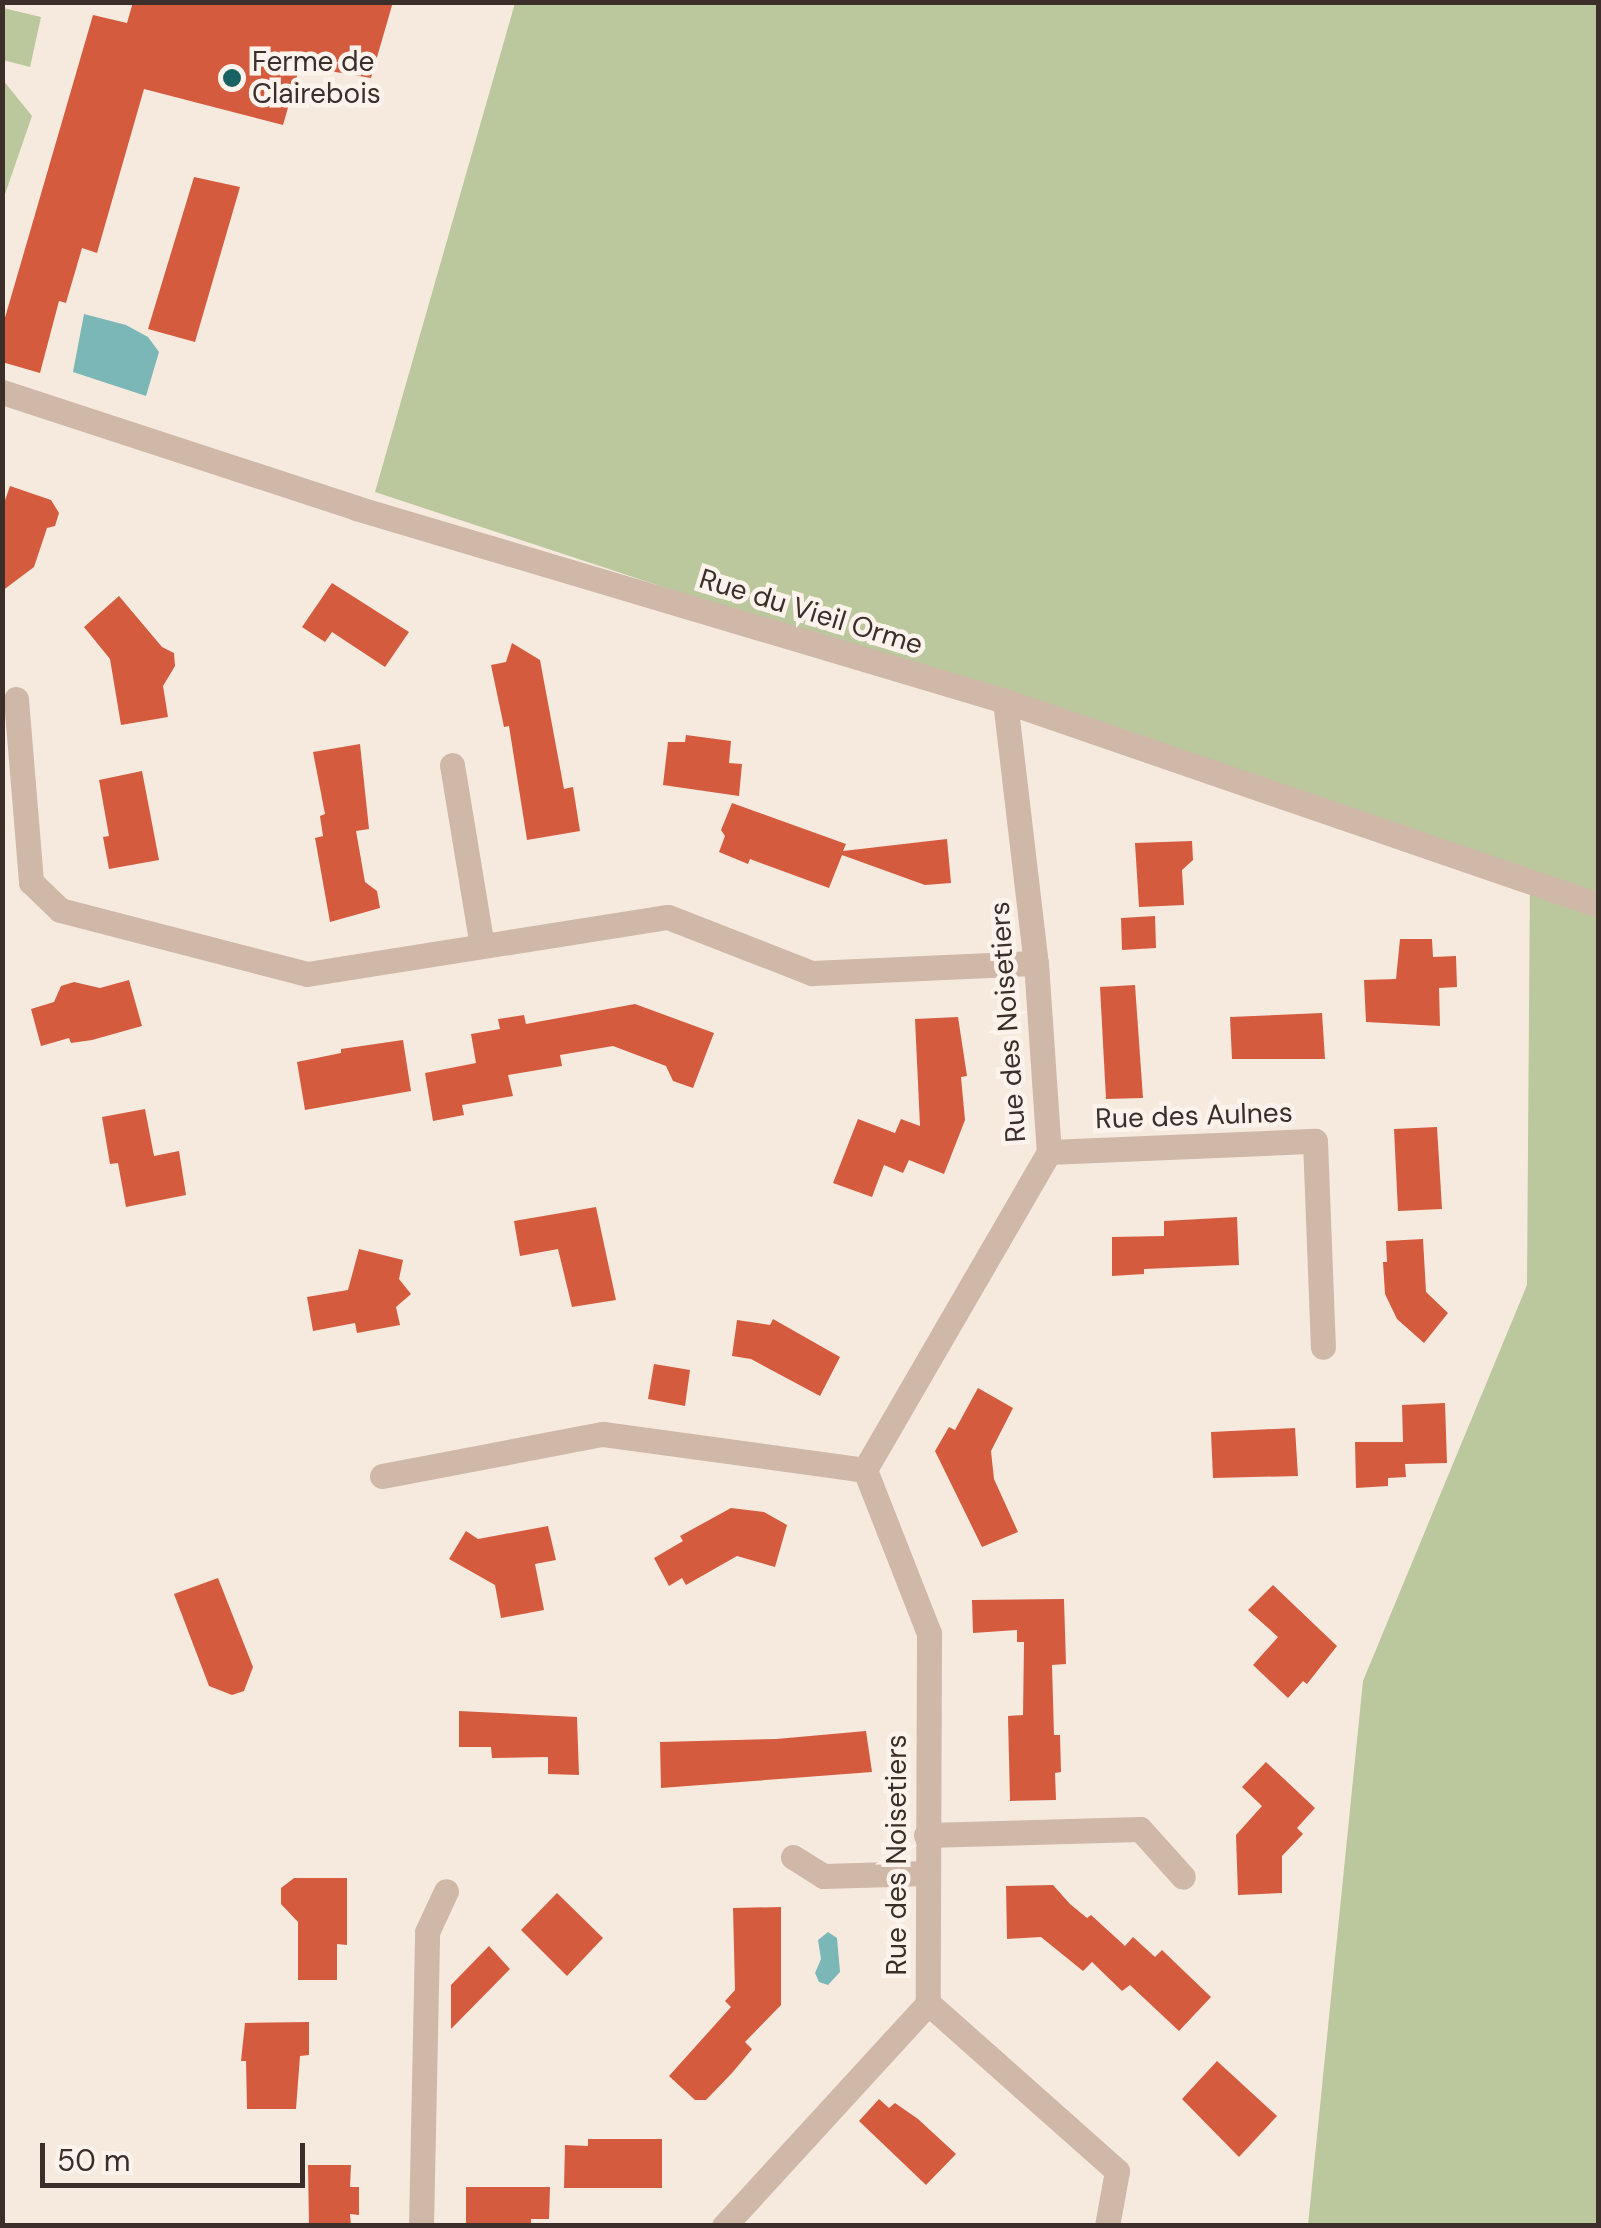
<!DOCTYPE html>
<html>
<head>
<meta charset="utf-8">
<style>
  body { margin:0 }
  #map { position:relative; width:1601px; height:2228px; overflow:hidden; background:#f6eadf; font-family:"DM Sans",sans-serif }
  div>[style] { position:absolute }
  .green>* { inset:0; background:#bbc79c }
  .water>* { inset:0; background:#7ab7b6 }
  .building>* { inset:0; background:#d45b3e }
  .minor>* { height:25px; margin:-12.5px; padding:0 12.5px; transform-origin:12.5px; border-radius:12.5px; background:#d0b8a8 }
  .dots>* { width:28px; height:28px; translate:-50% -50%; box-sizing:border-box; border:5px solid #fcf4ec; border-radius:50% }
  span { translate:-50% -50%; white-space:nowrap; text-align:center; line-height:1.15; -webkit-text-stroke:9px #fcf4ec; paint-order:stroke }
  .poi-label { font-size:28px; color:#3c2e29 }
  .left { translate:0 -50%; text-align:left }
  .street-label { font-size:28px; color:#3c2e29 }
  .frame { position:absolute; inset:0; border:5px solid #3c2e29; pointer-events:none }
  .scale { position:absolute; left:40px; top:2143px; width:265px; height:45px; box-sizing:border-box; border:5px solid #3c2e29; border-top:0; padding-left:12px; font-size:30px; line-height:35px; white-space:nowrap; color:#3c2e29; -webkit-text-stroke:8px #fcf4ec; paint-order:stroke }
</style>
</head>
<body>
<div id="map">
  <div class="green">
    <i style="clip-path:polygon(515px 3px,1598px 3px,1598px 2225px,1308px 2225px,1363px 1681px,1527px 1285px,1530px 873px,375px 492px)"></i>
    <i style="clip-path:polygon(3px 8px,41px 17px,30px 67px,3px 60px)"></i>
    <i style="clip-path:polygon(3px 80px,32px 116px,3px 200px)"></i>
  </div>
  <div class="water">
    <i style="clip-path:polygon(84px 314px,126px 325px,148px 337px,159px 352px,146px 396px,73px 372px)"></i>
    <i style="clip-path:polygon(828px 1932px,837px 1938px,840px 1972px,828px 1985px,819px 1982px,815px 1973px,821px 1959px,818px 1940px)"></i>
  </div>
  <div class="building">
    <i style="clip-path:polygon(133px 2px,393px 2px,371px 78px,300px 66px,283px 125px,144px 89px,97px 253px,82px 248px,66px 303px,59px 301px,40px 373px,2px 362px,2px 328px,93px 15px,127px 23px)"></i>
    <i style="clip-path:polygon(194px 177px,240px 187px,195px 342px,148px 329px)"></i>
    <i style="clip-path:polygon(10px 486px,51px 500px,59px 513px,55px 526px,47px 528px,34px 567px,2px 591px,2px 509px)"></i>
    <i style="clip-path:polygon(332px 583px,409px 632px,385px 667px,332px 632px,325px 642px,302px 627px)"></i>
    <i style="clip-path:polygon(119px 596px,162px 647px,174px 653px,175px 666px,163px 686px,168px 717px,121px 725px,110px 659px,84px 627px)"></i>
    <i style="clip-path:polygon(512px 643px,540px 660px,564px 789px,573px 787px,580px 831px,527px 840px,509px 726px,504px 727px,491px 665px,506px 662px)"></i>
    <i style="clip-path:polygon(686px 735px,731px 741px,729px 763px,742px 764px,739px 796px,663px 785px,668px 742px,685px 742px)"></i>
    <i style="clip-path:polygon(360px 744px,369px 829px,356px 831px,365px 882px,377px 891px,380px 908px,330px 922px,315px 838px,323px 836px,320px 816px,325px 814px,313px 752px)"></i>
    <i style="clip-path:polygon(142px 771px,159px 860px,109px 869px,103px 837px,109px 836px,99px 780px)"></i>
    <i style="clip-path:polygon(732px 803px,846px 844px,843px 851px,947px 839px,951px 883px,925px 885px,842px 855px,829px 888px,750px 859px,748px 864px,719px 852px,725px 836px,721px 830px)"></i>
    <i style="clip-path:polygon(1192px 841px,1193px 860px,1182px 870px,1184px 905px,1139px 907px,1135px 843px)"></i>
    <i style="clip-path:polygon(1155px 916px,1156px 948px,1122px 950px,1121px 918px)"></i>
    <i style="clip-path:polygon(1400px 939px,1432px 939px,1433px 957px,1456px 956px,1457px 987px,1439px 988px,1440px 1026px,1366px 1022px,1364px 980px,1396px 979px)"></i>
    <i style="clip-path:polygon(129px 980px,142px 1026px,92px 1040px,71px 1043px,69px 1038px,41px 1046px,31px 1009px,54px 1002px,61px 986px,74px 982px,100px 988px)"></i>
    <i style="clip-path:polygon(1135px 985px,1143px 1098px,1106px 1099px,1100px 987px)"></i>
    <i style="clip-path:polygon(635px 1004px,714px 1033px,693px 1088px,673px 1081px,666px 1066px,613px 1046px,560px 1055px,562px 1066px,508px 1075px,513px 1096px,462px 1105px,464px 1115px,433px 1121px,425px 1073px,476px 1063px,471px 1034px,500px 1029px,498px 1019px,524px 1015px,526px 1024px)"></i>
    <i style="clip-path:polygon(1322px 1013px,1325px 1059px,1232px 1059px,1230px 1017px)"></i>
    <i style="clip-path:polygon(958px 1017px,967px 1076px,961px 1077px,965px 1120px,944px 1174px,909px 1160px,903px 1173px,884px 1165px,872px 1197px,833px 1183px,858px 1119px,895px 1133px,901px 1119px,920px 1126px,915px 1019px)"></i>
    <i style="clip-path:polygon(403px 1040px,411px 1091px,305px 1110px,297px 1062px,341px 1053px,341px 1049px)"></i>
    <i style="clip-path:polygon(145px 1109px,154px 1156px,179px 1151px,186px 1195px,126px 1207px,118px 1163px,110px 1164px,102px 1117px)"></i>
    <i style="clip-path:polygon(1437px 1127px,1442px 1209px,1398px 1211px,1394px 1129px)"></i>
    <i style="clip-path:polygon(596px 1207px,616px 1300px,572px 1307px,558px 1249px,520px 1256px,514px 1221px)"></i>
    <i style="clip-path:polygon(1237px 1217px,1239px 1265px,1144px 1269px,1144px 1274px,1112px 1276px,1112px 1237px,1164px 1236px,1164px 1221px)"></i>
    <i style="clip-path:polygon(1423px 1239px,1426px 1292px,1448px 1313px,1424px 1343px,1397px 1319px,1385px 1294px,1383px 1262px,1387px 1262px,1386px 1241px)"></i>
    <i style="clip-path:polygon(359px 1249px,403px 1260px,399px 1279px,411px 1294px,396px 1307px,400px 1325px,357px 1333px,355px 1323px,313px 1331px,307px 1297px,348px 1290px)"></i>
    <i style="clip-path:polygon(773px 1319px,840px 1357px,820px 1396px,751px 1359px,732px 1356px,737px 1320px,770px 1325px)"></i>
    <i style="clip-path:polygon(654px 1364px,690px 1370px,685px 1406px,648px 1399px)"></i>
    <i style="clip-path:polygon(978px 1388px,1013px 1408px,991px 1451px,994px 1479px,1018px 1532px,982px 1547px,935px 1451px,949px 1427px,955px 1430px)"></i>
    <i style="clip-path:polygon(1445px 1403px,1447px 1463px,1405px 1464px,1406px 1477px,1388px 1478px,1388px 1486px,1356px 1488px,1355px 1442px,1403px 1442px,1402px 1405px)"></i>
    <i style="clip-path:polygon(1295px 1428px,1298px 1476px,1213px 1478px,1211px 1432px)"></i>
    <i style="clip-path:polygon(731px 1508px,764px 1512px,787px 1525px,775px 1567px,737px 1556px,686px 1585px,682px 1578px,669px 1586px,654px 1558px,683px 1541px,680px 1536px)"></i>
    <i style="clip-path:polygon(548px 1526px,556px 1560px,535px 1564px,544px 1610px,501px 1618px,495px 1585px,449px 1559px,466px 1531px,478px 1539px)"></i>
    <i style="clip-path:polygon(218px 1578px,253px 1667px,244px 1691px,232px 1695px,209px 1686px,174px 1594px)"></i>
    <i style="clip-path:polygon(1273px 1585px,1337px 1646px,1307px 1684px,1303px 1681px,1288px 1698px,1253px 1665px,1278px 1637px,1248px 1610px)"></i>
    <i style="clip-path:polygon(1064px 1599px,1066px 1664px,1052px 1665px,1054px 1735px,1060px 1735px,1061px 1772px,1055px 1773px,1056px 1800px,1010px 1801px,1008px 1716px,1023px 1715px,1024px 1642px,1017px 1642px,1017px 1630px,973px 1633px,972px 1600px)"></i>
    <i style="clip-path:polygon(459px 1711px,577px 1717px,579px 1775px,548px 1774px,548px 1757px,492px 1758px,491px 1747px,459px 1747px)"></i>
    <i style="clip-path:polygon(866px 1731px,872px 1772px,661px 1788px,660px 1742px,776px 1739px)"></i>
    <i style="clip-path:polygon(1266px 1762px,1315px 1808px,1297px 1828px,1303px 1834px,1282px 1856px,1282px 1893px,1238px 1895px,1236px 1835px,1262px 1806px,1242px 1787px)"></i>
    <i style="clip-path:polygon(294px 1878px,347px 1878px,347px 1945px,337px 1944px,337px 1980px,298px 1980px,298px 1922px,281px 1904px,281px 1888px)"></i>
    <i style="clip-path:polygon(1053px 1885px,1070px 1904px,1087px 1918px,1091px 1915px,1125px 1946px,1133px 1937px,1155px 1957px,1162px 1950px,1211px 1997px,1179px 2031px,1130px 1985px,1122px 1991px,1092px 1962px,1083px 1971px,1041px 1937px,1007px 1939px,1006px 1886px)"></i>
    <i style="clip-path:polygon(557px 1893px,603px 1938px,567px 1976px,521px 1930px)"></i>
    <i style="clip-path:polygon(781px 1907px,781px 2005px,745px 2042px,752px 2049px,732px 2073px,706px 2100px,695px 2100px,669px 2076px,731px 2007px,725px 2001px,735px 1990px,733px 1908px)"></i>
    <i style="clip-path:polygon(489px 1946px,510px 1969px,451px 2029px,451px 1985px)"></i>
    <i style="clip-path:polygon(309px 2022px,309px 2055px,300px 2056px,296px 2109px,247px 2109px,246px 2061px,241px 2061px,245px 2023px)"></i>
    <i style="clip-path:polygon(1217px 2061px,1277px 2116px,1239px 2157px,1182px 2099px)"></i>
    <i style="clip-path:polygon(879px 2099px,889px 2108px,895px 2103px,918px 2119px,956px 2154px,926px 2185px,859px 2121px)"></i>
    <i style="clip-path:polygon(588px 2139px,662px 2139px,662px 2188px,564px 2188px,565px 2145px,588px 2146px)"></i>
    <i style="clip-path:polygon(308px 2165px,351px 2165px,350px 2187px,359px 2187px,359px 2215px,350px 2214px,351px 2226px,309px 2226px)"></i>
    <i style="clip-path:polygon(466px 2187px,550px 2187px,549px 2219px,531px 2219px,531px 2226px,466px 2226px)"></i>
  </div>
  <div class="minor">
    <i style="left:2px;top:392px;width:373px;rotate:18.1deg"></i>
    <i style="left:356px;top:508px;width:677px;rotate:16.56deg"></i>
    <i style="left:1005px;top:701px;width:627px;rotate:18.98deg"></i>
    <i style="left:16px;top:699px;width:184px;rotate:85.3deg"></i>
    <i style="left:31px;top:882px;width:40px;rotate:44deg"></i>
    <i style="left:60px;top:910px;width:255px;rotate:14.5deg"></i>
    <i style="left:307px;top:974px;width:365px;rotate:-9deg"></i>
    <i style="left:668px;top:917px;width:155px;rotate:21.3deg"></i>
    <i style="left:812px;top:973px;width:224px;rotate:-2.6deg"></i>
    <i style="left:1005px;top:701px;width:264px;rotate:83.3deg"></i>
    <i style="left:1036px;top:963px;width:189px;rotate:86.1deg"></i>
    <i style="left:1049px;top:1152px;width:367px;rotate:120.1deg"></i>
    <i style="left:865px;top:1470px;width:175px;rotate:68.6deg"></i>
    <i style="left:929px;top:1633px;width:370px;rotate:90.2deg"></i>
    <i style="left:928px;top:2003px;width:253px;rotate:41.6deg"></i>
    <i style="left:1117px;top:2171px;width:56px;rotate:100.3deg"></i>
    <i style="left:452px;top:765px;width:183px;rotate:80.6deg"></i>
    <i style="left:1049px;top:1152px;width:266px;rotate:-2.4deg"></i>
    <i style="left:1315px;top:1141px;width:206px;rotate:87.8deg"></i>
    <i style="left:382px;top:1476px;width:225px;rotate:-10.8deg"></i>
    <i style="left:603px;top:1434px;width:264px;rotate:7.8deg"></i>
    <i style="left:926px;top:1835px;width:214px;rotate:-1.6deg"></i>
    <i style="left:1140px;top:1829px;width:64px;rotate:48.1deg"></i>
    <i style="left:793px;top:1857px;width:36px;rotate:32deg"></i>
    <i style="left:823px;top:1876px;width:103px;rotate:-1.7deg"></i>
    <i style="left:421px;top:2226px;width:294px;rotate:-88.8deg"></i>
    <i style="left:427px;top:1932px;width:45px;rotate:-65.1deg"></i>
    <i style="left:724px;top:2226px;width:302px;rotate:-47.5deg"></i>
  </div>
  <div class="dots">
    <i style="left:232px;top:78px;background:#196263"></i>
  </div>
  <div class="poi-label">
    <span class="left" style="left:252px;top:78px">Ferme de<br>Clairebois</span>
  </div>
  <div class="street-label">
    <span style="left:811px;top:612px;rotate:17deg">Rue du Vieil Orme</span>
    <span style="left:1008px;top:1022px;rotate:-94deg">Rue des Noisetiers</span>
    <span style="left:1194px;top:1116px;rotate:-2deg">Rue des Aulnes</span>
    <span style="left:897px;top:1855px;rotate:-90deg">Rue des Noisetiers</span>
  </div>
  <div class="frame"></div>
  <div class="scale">50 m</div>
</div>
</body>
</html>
